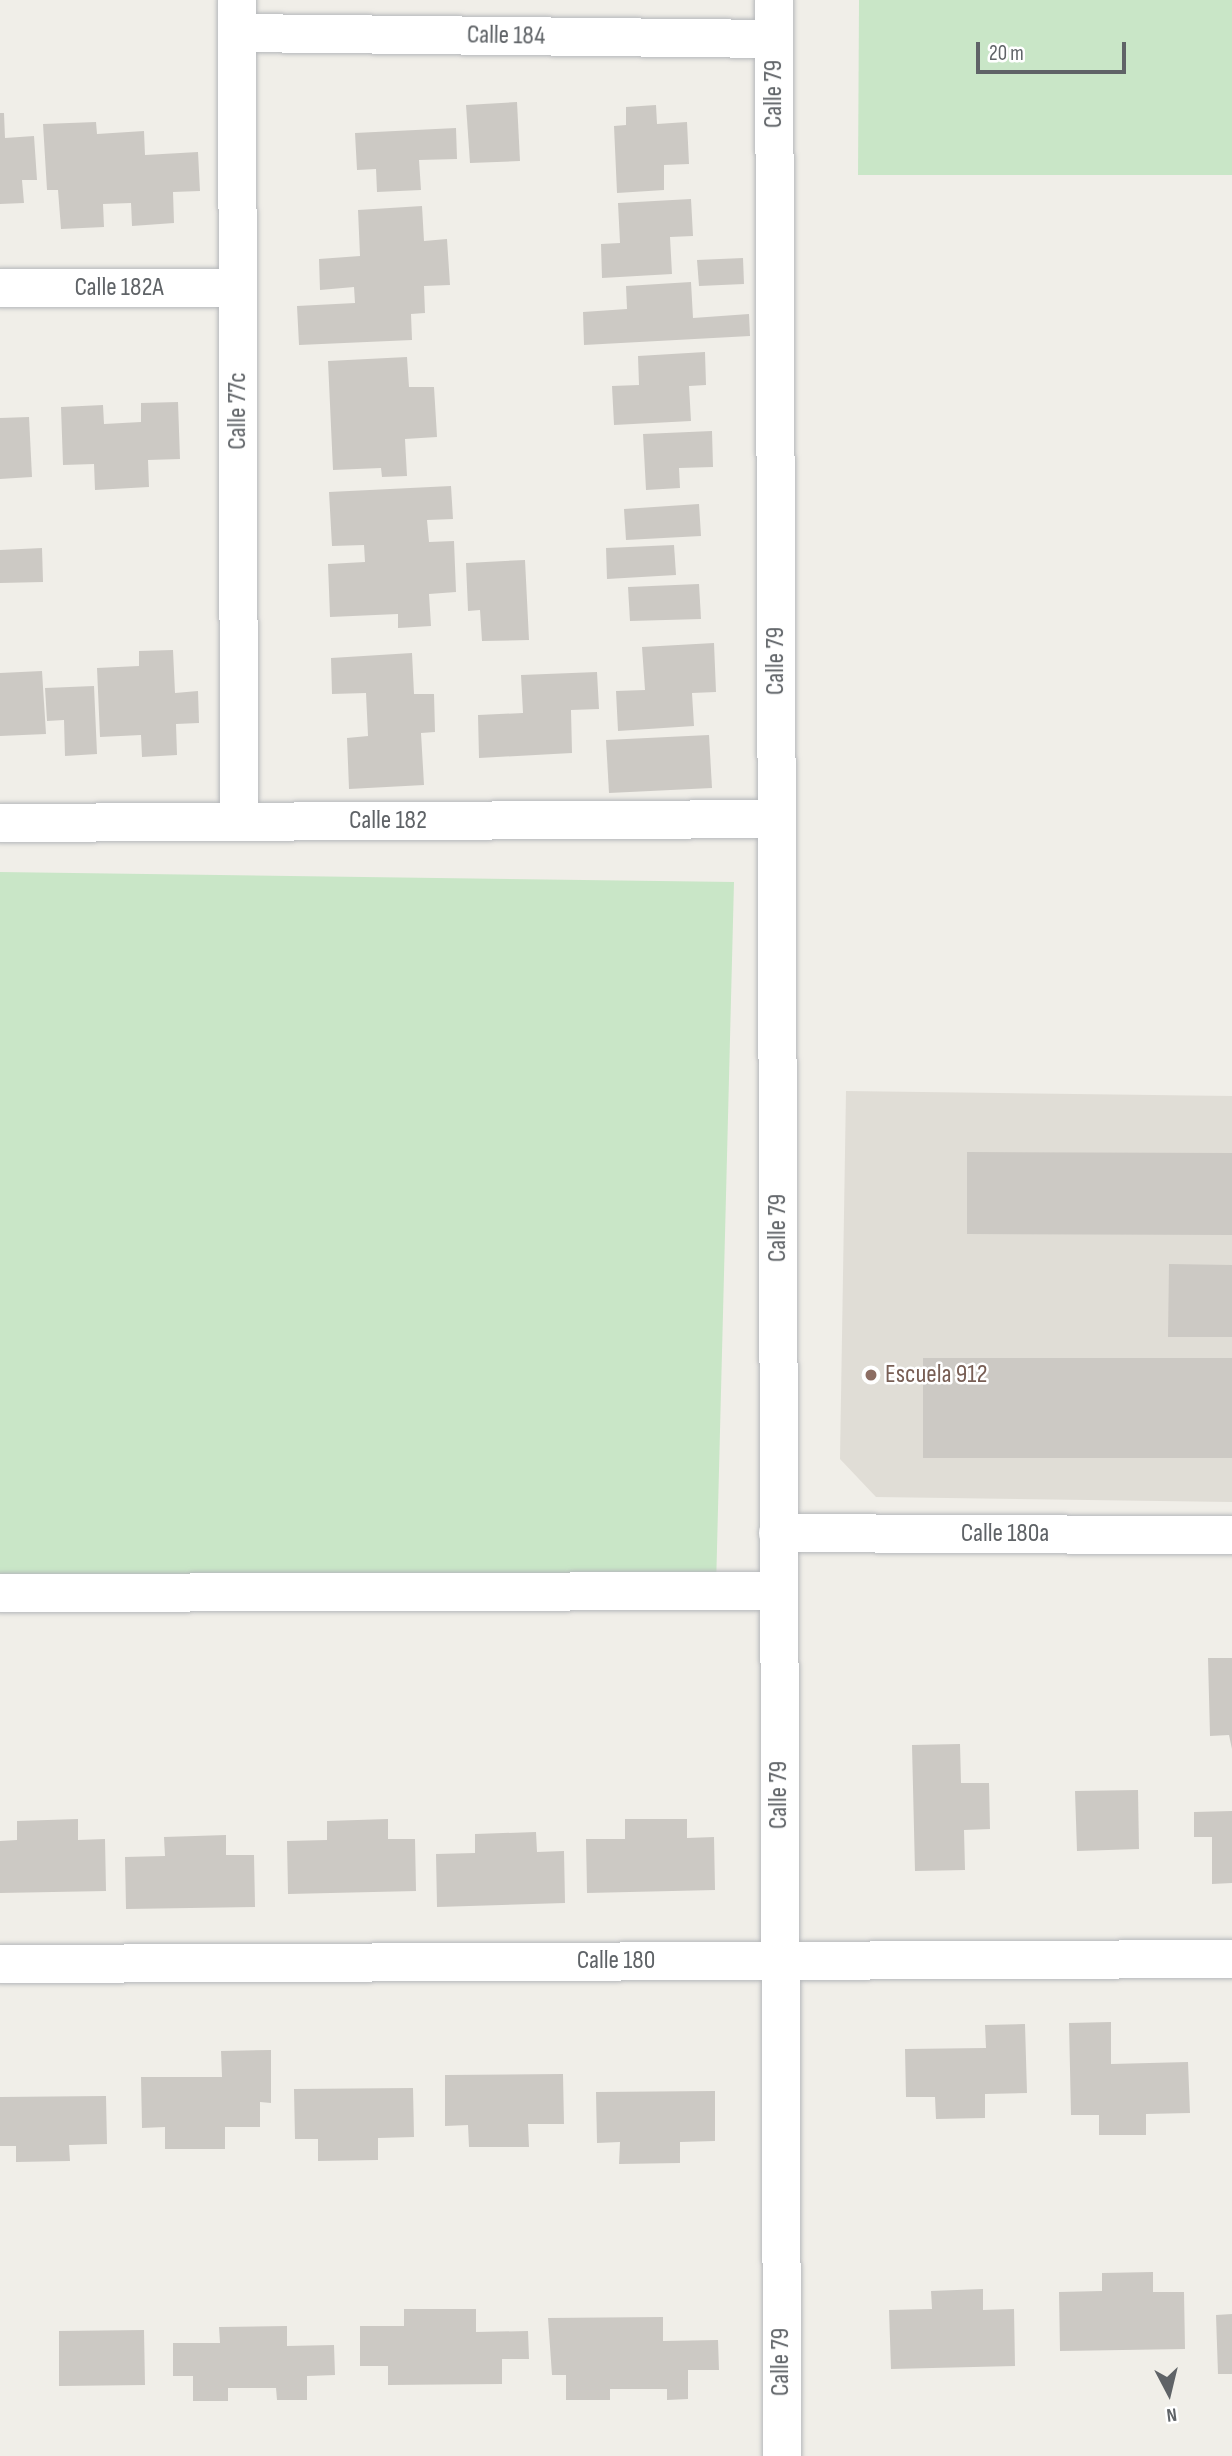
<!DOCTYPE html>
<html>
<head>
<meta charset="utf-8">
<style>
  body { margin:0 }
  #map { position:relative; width:1232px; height:2456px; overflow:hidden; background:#f0eee8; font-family:"Sofia Sans Condensed",sans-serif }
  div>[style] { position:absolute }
  .education>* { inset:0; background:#e0ddd6 }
  .green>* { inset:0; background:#c9e6c7 }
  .building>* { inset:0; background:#ccc9c4 }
  .roads { filter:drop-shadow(0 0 2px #b5b8bb) drop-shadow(0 0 2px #b5b8bb) }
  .minor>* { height:38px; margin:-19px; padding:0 19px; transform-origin:19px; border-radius:19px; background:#fff }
  .dots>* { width:19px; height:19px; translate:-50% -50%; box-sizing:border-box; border:4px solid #fff; border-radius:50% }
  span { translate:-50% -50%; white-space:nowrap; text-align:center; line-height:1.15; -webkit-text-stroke:5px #fff; paint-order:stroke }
  .street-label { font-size:26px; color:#5f6367 }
  .education-label { font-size:26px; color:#785e54 }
  .left { translate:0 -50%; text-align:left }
  .north { position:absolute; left:1134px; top:2358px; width:70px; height:70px; -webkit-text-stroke:5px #fff; paint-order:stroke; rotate:173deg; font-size:19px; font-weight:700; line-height:28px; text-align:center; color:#5f6367 }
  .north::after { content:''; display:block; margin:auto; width:24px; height:32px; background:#5f6367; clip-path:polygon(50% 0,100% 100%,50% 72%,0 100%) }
  .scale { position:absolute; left:976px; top:42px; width:150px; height:32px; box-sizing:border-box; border:4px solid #5f6367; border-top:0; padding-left:9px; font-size:21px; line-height:24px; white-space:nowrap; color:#5f6367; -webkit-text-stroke:5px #fff; paint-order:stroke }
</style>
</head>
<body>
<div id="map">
  <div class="education">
    <i style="clip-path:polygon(846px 1091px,1232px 1096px,1232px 1502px,876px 1497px,840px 1459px)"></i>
  </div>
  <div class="green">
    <i style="clip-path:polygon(859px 0,1232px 0,1232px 175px,858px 175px)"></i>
    <i style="clip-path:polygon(0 872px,734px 882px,716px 1588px,0 1578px)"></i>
  </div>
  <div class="building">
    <i style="clip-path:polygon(517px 102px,520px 161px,470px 163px,466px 105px)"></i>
    <i style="clip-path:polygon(656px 105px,657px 124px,687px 122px,689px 164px,664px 165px,664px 190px,617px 193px,614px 126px,626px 125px,626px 107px)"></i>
    <i style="clip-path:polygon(0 113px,4px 113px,5px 138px,34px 136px,37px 180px,22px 180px,24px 203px,0 204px)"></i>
    <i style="clip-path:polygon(96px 122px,97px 134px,144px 131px,145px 155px,198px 152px,200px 191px,173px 192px,174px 223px,132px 226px,131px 203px,103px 204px,104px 227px,61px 229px,58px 190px,47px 190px,43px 124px)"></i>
    <i style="clip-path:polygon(456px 128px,457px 159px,419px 160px,421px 190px,377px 192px,376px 169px,357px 170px,355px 133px)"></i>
    <i style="clip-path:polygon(691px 199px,693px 236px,670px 237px,672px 274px,602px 278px,601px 244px,620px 243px,618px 203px)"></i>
    <i style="clip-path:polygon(422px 206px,424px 241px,447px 239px,450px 285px,424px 286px,425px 313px,411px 314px,412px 340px,299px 345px,297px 306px,355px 303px,354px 287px,320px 290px,319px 259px,360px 256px,358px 210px)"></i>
    <i style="clip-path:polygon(743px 258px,744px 284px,699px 286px,697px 260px)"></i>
    <i style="clip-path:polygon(691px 282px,693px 318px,749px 314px,750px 336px,584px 345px,583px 312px,627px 309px,626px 286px)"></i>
    <i style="clip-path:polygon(705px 352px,706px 385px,689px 386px,691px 421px,614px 425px,612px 386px,639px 385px,638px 356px)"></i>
    <i style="clip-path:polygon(407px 357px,409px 387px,434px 387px,437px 437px,405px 439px,407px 476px,382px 477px,381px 468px,333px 470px,328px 361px)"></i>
    <i style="clip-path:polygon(178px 402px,180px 459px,148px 460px,149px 487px,95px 490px,94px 464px,63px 465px,61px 407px,103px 405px,104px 424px,141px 422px,141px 403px)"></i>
    <i style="clip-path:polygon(29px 417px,32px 477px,0 479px,0 418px)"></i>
    <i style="clip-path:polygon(712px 431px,713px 467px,679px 468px,680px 488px,646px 490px,643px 434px)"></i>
    <i style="clip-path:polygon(451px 486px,453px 519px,427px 520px,429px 542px,454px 541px,456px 592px,429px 594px,431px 626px,398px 628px,398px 614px,330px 617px,328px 564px,365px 562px,364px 545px,332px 546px,329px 492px)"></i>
    <i style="clip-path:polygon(699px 504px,701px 536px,626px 540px,624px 509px)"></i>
    <i style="clip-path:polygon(674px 545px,676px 575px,607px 579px,606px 548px)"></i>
    <i style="clip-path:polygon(42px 548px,43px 582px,0 583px,0 550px)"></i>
    <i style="clip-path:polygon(525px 560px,529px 640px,482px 641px,480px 610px,468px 611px,466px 563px)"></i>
    <i style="clip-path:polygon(699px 584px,701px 619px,630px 621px,628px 587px)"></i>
    <i style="clip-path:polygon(714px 643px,716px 692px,692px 693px,694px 726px,618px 731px,616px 691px,645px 690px,642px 647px)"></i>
    <i style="clip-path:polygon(173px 650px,175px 693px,198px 691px,199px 723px,176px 724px,177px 755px,142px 757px,141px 735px,100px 737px,97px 668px,139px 666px,139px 651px)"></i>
    <i style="clip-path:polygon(412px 653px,414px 694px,434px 694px,435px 732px,421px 733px,424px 785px,349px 789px,347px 738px,368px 736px,366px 693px,332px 694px,331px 658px)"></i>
    <i style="clip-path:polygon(42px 671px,46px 734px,0 736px,0 673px)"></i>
    <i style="clip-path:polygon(597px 672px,599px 709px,571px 710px,572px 753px,479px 758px,478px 715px,523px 713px,521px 675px)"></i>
    <i style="clip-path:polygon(94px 686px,97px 754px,65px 756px,64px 720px,47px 721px,45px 688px)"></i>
    <i style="clip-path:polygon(709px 735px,712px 788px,609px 793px,606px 740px)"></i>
    <i style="clip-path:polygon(967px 1152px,1232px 1153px,1232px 1235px,967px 1234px)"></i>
    <i style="clip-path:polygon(1169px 1264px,1232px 1265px,1232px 1337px,1168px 1337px)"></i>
    <i style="clip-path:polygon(923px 1358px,1232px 1358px,1232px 1458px,923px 1458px)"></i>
    <i style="clip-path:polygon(1208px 1658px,1232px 1658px,1232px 1749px,1229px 1735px,1210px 1736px)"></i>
    <i style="clip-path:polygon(960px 1744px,961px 1783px,989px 1783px,990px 1829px,964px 1830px,965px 1870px,915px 1871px,912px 1745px)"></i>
    <i style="clip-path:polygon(1138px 1790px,1139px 1849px,1077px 1851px,1075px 1791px)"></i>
    <i style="clip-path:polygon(1232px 1811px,1232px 1883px,1212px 1884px,1212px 1837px,1194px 1837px,1194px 1812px)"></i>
    <i style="clip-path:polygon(78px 1819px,78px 1840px,105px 1839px,106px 1891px,0 1893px,0 1841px,17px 1840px,17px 1821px)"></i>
    <i style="clip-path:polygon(388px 1819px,388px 1839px,415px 1839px,416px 1891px,288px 1894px,287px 1841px,327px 1840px,327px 1821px)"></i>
    <i style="clip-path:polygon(625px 1819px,687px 1819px,687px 1838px,714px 1837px,715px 1890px,587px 1893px,586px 1839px,625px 1839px)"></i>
    <i style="clip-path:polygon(536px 1832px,537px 1852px,564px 1851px,565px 1903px,437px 1907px,436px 1854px,475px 1853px,475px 1834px)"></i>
    <i style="clip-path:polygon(226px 1835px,226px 1855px,254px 1855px,255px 1907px,126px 1909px,125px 1857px,165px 1856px,164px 1837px)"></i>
    <i style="clip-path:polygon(1111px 2022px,1111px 2064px,1188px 2062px,1190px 2113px,1146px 2114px,1146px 2135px,1099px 2135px,1099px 2115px,1071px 2115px,1069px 2023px)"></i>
    <i style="clip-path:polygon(1025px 2024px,1027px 2093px,985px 2094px,985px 2118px,936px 2119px,935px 2097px,906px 2097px,905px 2049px,986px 2048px,985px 2025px)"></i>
    <i style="clip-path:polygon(271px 2050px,271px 2103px,260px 2102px,260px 2127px,225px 2127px,225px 2149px,165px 2149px,165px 2127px,142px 2128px,141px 2077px,222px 2077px,221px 2051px)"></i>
    <i style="clip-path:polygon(563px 2074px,564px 2124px,528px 2124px,529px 2147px,469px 2147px,468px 2125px,445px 2126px,445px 2075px)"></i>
    <i style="clip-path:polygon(413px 2088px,414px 2137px,378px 2138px,378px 2160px,318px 2161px,318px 2139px,295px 2139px,294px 2089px)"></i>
    <i style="clip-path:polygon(715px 2091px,715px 2141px,680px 2142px,680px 2163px,619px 2164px,620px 2142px,597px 2143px,596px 2092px)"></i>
    <i style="clip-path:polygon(106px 2096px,107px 2144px,69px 2145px,70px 2161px,16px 2162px,16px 2146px,0 2146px,0 2097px)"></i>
    <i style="clip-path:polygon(1153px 2272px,1153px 2292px,1184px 2292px,1185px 2349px,1060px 2351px,1059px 2292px,1102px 2291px,1102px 2273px)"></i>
    <i style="clip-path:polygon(983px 2289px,983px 2310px,1014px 2309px,1015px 2366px,891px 2369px,889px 2310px,932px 2309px,931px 2291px)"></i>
    <i style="clip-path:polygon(404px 2309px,476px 2309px,476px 2332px,528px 2331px,529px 2359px,502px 2359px,502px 2384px,388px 2385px,388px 2366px,360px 2366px,360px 2326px,404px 2326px)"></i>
    <i style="clip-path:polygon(1232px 2314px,1232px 2374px,1218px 2374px,1216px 2315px)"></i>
    <i style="clip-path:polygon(663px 2317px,663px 2341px,718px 2340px,719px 2370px,688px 2370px,688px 2399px,667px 2400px,667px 2389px,610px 2389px,610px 2400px,566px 2400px,566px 2375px,552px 2375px,548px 2318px)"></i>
    <i style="clip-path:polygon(287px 2326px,287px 2346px,334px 2345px,335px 2375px,307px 2376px,307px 2400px,277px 2400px,276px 2388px,228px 2388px,228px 2401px,193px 2401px,193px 2376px,173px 2376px,173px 2343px,220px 2343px,219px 2327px)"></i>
    <i style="clip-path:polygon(144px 2330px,145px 2385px,59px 2386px,59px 2331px)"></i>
  </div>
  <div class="roads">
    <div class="minor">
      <i style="left:237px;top:0;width:822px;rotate:89.86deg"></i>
      <i style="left:774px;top:0;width:2456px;rotate:89.81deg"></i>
      <i style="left:237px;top:33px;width:537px;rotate:0.64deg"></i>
      <i style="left:0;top:288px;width:238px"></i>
      <i style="left:0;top:823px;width:777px;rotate:-0.29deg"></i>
      <i style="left:778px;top:1533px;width:454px;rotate:0.3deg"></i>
      <i style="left:0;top:1593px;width:779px;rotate:-0.15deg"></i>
      <i style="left:0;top:1964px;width:1232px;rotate:-0.23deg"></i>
    </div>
  </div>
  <div class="dots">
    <i style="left:871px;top:1375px;background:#8d6e63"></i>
  </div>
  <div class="street-label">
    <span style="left:506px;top:36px;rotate:1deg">Calle 184</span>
    <span style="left:774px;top:94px;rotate:-90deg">Calle 79</span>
    <span style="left:119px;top:288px">Calle 182A</span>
    <span style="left:238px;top:411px;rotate:-90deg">Calle 77c</span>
    <span style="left:776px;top:661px;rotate:-90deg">Calle 79</span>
    <span style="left:388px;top:821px">Calle 182</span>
    <span style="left:778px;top:1228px;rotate:-90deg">Calle 79</span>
    <span style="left:1005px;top:1534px">Calle 180a</span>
    <span style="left:779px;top:1795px;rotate:-90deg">Calle 79</span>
    <span style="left:616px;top:1961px">Calle 180</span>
    <span style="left:781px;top:2362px;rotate:-90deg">Calle 79</span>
  </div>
  <div class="education-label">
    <span class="left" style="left:885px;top:1375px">Escuela 912</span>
  </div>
  <div class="north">N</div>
  <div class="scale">20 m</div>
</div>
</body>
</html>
